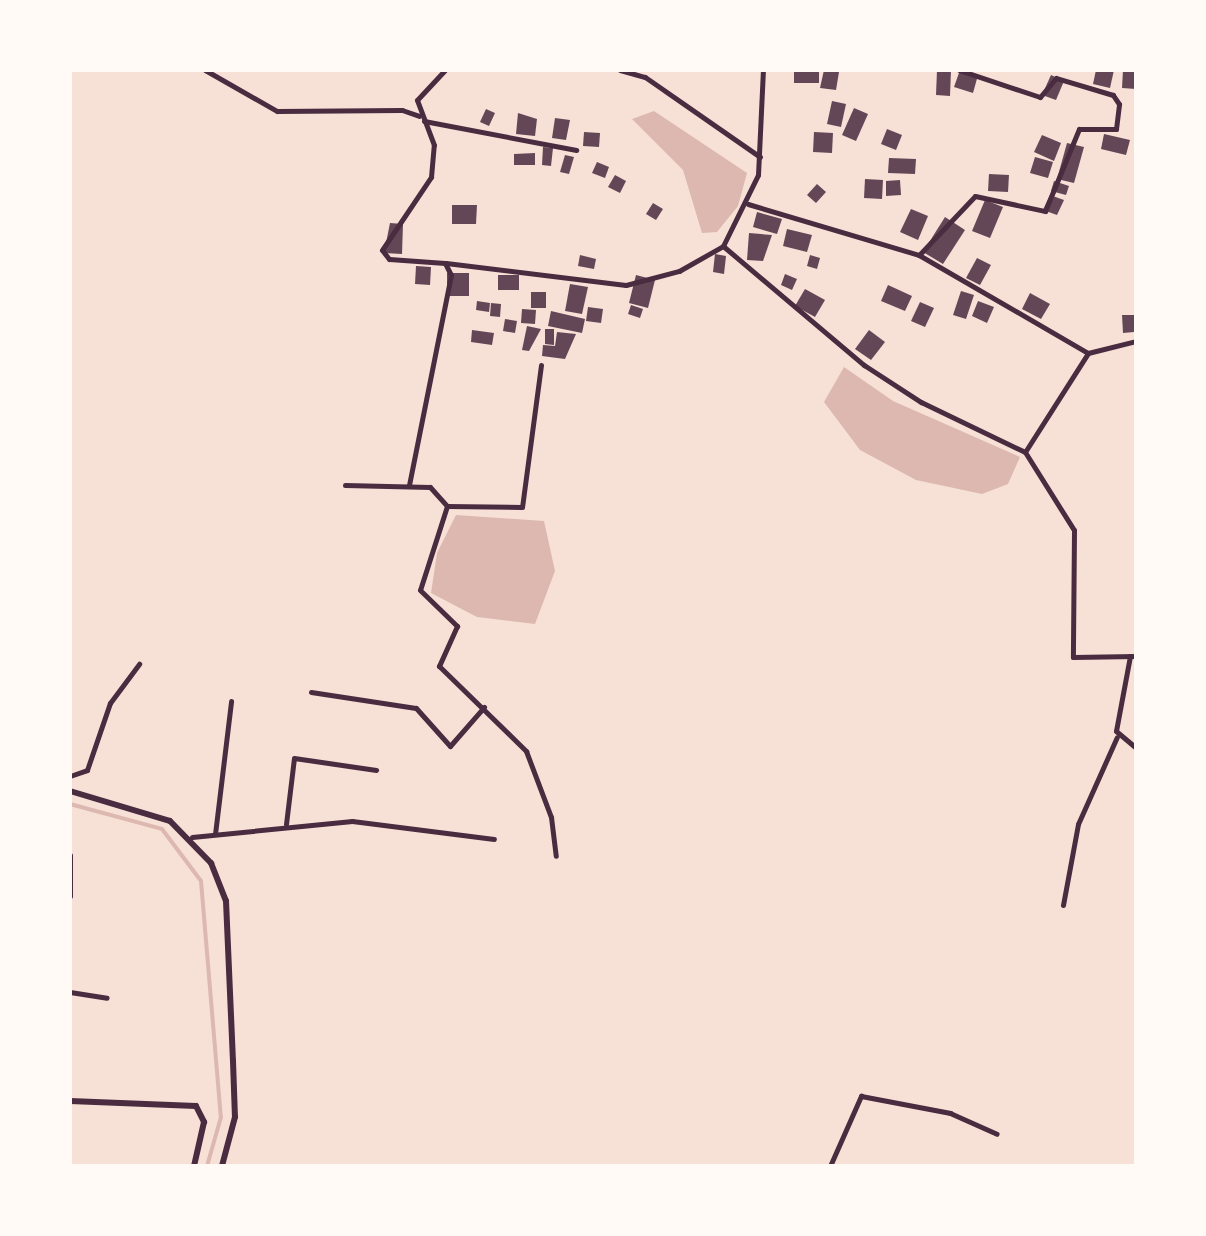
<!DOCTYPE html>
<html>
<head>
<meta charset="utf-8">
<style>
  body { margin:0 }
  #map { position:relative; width:1206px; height:1236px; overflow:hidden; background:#f7e1d7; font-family:Karla,sans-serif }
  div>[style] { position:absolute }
  .water>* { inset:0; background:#dcb8b0 }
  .stream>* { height:4px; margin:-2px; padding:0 2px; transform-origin:2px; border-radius:2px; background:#dcb8b0 }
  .building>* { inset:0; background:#644757 }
  .minor>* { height:5px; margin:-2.5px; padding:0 2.5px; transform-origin:2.5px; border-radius:2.5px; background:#4a2c40 }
  .tertiary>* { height:6px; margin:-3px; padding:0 3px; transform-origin:3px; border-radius:3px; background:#4a2c40 }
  span { translate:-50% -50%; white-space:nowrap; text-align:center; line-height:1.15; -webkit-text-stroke:8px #fffaf5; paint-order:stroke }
  .frame { position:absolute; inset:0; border:72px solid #fffaf5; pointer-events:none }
</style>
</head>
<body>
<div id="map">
  <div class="water">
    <i style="clip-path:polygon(654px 111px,747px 173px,738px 206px,717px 232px,702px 233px,683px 170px,632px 119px)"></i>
    <i style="clip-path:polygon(844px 367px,893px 401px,1020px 457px,1008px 484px,982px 494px,916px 480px,860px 450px,824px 402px)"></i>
    <i style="clip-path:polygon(456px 515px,544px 521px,555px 571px,535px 624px,477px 617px,431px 593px,437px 553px)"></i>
  </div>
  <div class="stream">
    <i style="left:70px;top:804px;width:95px;rotate:15.2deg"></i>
    <i style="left:162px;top:829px;width:65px;rotate:53.1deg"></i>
    <i style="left:201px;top:881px;width:237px;rotate:85.2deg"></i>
    <i style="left:221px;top:1117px;width:51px;rotate:105.9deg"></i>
  </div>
  <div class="building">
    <i style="clip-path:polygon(794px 70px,819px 70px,819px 83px,794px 83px)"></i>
    <i style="clip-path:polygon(824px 70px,839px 72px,836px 90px,820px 88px)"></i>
    <i style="clip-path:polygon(937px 70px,951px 70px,950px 96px,936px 95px)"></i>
    <i style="clip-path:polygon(960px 70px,978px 75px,973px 93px,954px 87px)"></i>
    <i style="clip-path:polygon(1096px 70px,1114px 70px,1110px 88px,1093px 84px)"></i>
    <i style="clip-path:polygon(1123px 70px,1136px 70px,1136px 89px,1122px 88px)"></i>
    <i style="clip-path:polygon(1051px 75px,1064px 81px,1056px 100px,1042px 95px)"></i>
    <i style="clip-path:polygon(832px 101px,846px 104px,841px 127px,827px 124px)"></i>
    <i style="clip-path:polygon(854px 108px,868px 114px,856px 141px,842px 135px)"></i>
    <i style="clip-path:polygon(486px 109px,495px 113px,489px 126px,480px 122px)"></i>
    <i style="clip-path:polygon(518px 113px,537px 119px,535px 136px,516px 134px)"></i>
    <i style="clip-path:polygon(555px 118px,570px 120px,566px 140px,552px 138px)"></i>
    <i style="clip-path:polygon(887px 129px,902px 135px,896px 150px,881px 144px)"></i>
    <i style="clip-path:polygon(584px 132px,600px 133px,599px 147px,583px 146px)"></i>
    <i style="clip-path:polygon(814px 132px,833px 133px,832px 153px,813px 152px)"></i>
    <i style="clip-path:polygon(1104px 134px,1130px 140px,1126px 155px,1101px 149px)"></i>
    <i style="clip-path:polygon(1042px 135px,1061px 143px,1054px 161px,1034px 152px)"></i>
    <i style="clip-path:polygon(1067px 143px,1084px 147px,1074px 183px,1057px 179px)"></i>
    <i style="clip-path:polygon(543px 147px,553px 148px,551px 166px,542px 165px)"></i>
    <i style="clip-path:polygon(535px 153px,535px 165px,514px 165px,514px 154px)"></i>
    <i style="clip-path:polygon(565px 155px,574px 157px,569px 174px,560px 172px)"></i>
    <i style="clip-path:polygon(1035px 157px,1053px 162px,1048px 178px,1030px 173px)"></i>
    <i style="clip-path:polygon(889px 158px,916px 159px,915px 174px,888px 173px)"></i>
    <i style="clip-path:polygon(597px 162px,609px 167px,605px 178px,592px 173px)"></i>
    <i style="clip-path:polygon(989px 174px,1009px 175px,1008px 192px,988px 191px)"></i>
    <i style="clip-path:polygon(615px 175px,626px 181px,620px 193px,608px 187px)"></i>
    <i style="clip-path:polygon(865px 179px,883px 180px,882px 199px,864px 198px)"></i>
    <i style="clip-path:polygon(900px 180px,901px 195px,886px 196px,886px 181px)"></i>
    <i style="clip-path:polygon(1054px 181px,1069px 186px,1066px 195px,1051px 191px)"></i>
    <i style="clip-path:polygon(817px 184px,826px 192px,816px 203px,807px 195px)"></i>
    <i style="clip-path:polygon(1050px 195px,1064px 200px,1057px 215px,1043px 210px)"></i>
    <i style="clip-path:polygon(985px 200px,1003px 207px,990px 238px,972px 231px)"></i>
    <i style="clip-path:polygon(653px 203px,663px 209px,656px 220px,646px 214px)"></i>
    <i style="clip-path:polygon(452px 205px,477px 205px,476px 224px,452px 224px)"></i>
    <i style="clip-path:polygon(911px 209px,928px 216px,918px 240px,900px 232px)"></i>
    <i style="clip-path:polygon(757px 212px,782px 219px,777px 234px,753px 227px)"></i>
    <i style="clip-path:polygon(945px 217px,965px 230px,943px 264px,923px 252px)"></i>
    <i style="clip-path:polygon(390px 223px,403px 224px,402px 254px,384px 253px)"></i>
    <i style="clip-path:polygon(787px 229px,812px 235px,807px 252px,783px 246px)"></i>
    <i style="clip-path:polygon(749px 233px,772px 235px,763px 261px,747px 260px)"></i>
    <i style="clip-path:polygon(715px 254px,726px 256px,724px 274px,713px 272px)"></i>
    <i style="clip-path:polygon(580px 255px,596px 259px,594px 269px,578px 266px)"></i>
    <i style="clip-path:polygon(810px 255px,820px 258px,817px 269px,807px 266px)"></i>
    <i style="clip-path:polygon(977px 258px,991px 265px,980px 285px,966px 278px)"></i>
    <i style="clip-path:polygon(416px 266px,431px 267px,430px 285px,415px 284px)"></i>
    <i style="clip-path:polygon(447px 273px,469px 273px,469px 296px,447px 296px)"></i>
    <i style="clip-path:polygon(785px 274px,797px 279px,792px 290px,781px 285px)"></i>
    <i style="clip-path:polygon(498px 275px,519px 275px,519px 290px,498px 290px)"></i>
    <i style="clip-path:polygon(636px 275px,655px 280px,648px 308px,629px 303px)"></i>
    <i style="clip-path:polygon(570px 284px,588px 287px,582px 314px,565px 311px)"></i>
    <i style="clip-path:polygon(888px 285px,912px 296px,905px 311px,881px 301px)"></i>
    <i style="clip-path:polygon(805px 289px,825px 300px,815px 317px,795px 306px)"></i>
    <i style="clip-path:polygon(961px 291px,974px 295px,966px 319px,953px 315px)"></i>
    <i style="clip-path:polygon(531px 292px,546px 292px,546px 308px,531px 308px)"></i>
    <i style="clip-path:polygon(1030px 293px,1050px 304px,1041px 319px,1022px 309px)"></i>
    <i style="clip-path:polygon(477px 301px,490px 303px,489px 312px,476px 310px)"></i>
    <i style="clip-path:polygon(978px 301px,994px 307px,987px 323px,972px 316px)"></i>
    <i style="clip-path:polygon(920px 302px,934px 308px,925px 327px,911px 321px)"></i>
    <i style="clip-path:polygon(491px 303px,501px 304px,500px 317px,490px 316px)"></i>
    <i style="clip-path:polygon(631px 305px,643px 309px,640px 318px,628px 314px)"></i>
    <i style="clip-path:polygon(588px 307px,603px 309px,601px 323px,586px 321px)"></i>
    <i style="clip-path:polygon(522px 309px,536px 310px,535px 324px,521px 323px)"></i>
    <i style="clip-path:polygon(551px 311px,585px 319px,582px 333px,548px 326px)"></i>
    <i style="clip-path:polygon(1122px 315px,1134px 315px,1134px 332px,1123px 333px)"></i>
    <i style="clip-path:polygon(505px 319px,517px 321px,515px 333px,503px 331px)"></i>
    <i style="clip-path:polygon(527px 326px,541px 329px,529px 351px,522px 350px)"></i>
    <i style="clip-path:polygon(545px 329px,554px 329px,554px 345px,545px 344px)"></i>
    <i style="clip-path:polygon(472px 330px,494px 333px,492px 345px,471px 342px)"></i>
    <i style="clip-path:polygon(869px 330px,885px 342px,871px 360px,855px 349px)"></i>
    <i style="clip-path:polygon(557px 332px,576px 334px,565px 359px,542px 356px,543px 345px,555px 346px)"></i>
  </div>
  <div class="minor">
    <i style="left:205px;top:70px;width:83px;rotate:29.7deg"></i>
    <i style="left:277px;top:111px;width:125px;rotate:-0.5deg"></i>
    <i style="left:402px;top:110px;width:18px;rotate:19deg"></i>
    <i style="left:620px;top:70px;width:26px;rotate:16deg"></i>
    <i style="left:645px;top:77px;width:140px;rotate:34.8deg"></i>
    <i style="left:424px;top:121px;width:155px;rotate:10.8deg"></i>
    <i style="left:748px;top:204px;width:178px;rotate:16.6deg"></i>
    <i style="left:919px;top:255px;width:195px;rotate:30.1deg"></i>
    <i style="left:723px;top:246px;width:185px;rotate:40.2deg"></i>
    <i style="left:864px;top:365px;width:68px;rotate:33deg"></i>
    <i style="left:921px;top:402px;width:115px;rotate:25.7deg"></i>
    <i style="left:1025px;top:452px;width:92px;rotate:57.9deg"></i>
    <i style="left:1074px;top:530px;width:127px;rotate:90.5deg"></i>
    <i style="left:1073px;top:657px;width:63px;rotate:-0.9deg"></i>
    <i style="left:919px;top:255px;width:81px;rotate:-46.5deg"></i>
    <i style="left:975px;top:196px;width:72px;rotate:12.1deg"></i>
    <i style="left:1045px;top:211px;width:89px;rotate:-67.5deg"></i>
    <i style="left:1079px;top:129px;width:37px"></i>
    <i style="left:1116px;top:129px;width:25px;rotate:-83deg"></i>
    <i style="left:1119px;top:104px;width:11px;rotate:-124deg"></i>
    <i style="left:1113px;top:95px;width:59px;rotate:-163.4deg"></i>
    <i style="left:1056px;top:78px;width:25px;rotate:130deg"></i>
    <i style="left:1040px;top:97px;width:85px;rotate:-161.6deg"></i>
    <i style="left:446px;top:263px;width:181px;rotate:7deg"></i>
    <i style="left:626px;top:285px;width:55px;rotate:-14.8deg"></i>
    <i style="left:679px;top:271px;width:51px;rotate:-29.6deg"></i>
    <i style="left:723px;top:246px;width:79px;rotate:-63.8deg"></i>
    <i style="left:758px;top:175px;width:105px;rotate:-87.3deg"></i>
    <i style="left:541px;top:365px;width:143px;rotate:97.6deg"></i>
    <i style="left:522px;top:507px;width:75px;rotate:-179.2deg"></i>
    <i style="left:447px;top:506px;width:88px;rotate:107.8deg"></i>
    <i style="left:420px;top:590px;width:52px;rotate:44.2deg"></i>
    <i style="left:457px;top:626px;width:44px;rotate:114.2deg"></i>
    <i style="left:439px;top:666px;width:122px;rotate:44.3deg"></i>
    <i style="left:526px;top:751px;width:71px;rotate:69.3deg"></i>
    <i style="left:551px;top:817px;width:39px;rotate:83deg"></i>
    <i style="left:1025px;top:452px;width:117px;rotate:-57.5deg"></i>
    <i style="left:1088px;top:353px;width:49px;rotate:-14deg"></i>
    <i style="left:345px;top:485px;width:85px;rotate:1.3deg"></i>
    <i style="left:430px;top:487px;width:25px;rotate:48deg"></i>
    <i style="left:409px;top:485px;width:214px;rotate:-78.7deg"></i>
    <i style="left:451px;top:275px;width:13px;rotate:-117deg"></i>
    <i style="left:445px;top:263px;width:56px;rotate:-175.9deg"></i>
    <i style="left:389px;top:259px;width:11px;rotate:-128deg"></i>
    <i style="left:382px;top:250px;width:88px;rotate:-56.1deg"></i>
    <i style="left:431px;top:177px;width:32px;rotate:-85deg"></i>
    <i style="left:434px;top:145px;width:48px;rotate:-110.7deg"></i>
    <i style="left:417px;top:100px;width:41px;rotate:-47deg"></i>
    <i style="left:1130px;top:656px;width:76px;rotate:100.6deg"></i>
    <i style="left:1116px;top:731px;width:26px;rotate:40deg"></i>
    <i style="left:311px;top:692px;width:106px;rotate:8.7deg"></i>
    <i style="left:416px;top:708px;width:51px;rotate:48.2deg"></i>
    <i style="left:450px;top:746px;width:52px;rotate:-48.9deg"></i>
    <i style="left:70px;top:776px;width:18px;rotate:-19deg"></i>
    <i style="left:87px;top:770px;width:71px;rotate:-71.1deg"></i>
    <i style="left:110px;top:703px;width:49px;rotate:-53.4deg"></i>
    <i style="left:286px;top:824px;width:66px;rotate:-83.1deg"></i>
    <i style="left:294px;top:758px;width:83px;rotate:8.3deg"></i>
    <i style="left:215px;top:834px;width:134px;rotate:-83.1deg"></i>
    <i style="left:192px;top:837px;width:161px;rotate:-5.7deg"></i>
    <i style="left:352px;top:821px;width:143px;rotate:7.2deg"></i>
    <i style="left:70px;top:855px;width:41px;rotate:90deg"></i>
    <i style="left:1063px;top:905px;width:82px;rotate:-79.5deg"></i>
    <i style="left:1078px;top:824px;width:95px;rotate:-65.9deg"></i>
    <i style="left:70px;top:992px;width:37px;rotate:9deg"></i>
    <i style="left:626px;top:1166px;width:143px"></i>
    <i style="left:830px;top:1166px;width:77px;rotate:-66.1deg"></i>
    <i style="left:861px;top:1096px;width:91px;rotate:10.8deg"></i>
    <i style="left:950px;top:1113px;width:51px;rotate:24.1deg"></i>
  </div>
  <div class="tertiary">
    <i style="left:70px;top:791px;width:104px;rotate:16.7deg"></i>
    <i style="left:170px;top:821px;width:59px;rotate:45.7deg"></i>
    <i style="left:211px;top:863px;width:41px;rotate:68.5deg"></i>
    <i style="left:226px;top:901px;width:160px;rotate:87.5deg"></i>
    <i style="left:233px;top:1061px;width:56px;rotate:88deg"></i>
    <i style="left:235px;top:1117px;width:51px;rotate:104.9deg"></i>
    <i style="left:70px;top:1101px;width:126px;rotate:2.3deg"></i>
    <i style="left:196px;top:1106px;width:18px;rotate:63deg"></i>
    <i style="left:204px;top:1122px;width:45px;rotate:102.8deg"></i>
  </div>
  <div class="frame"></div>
</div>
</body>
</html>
